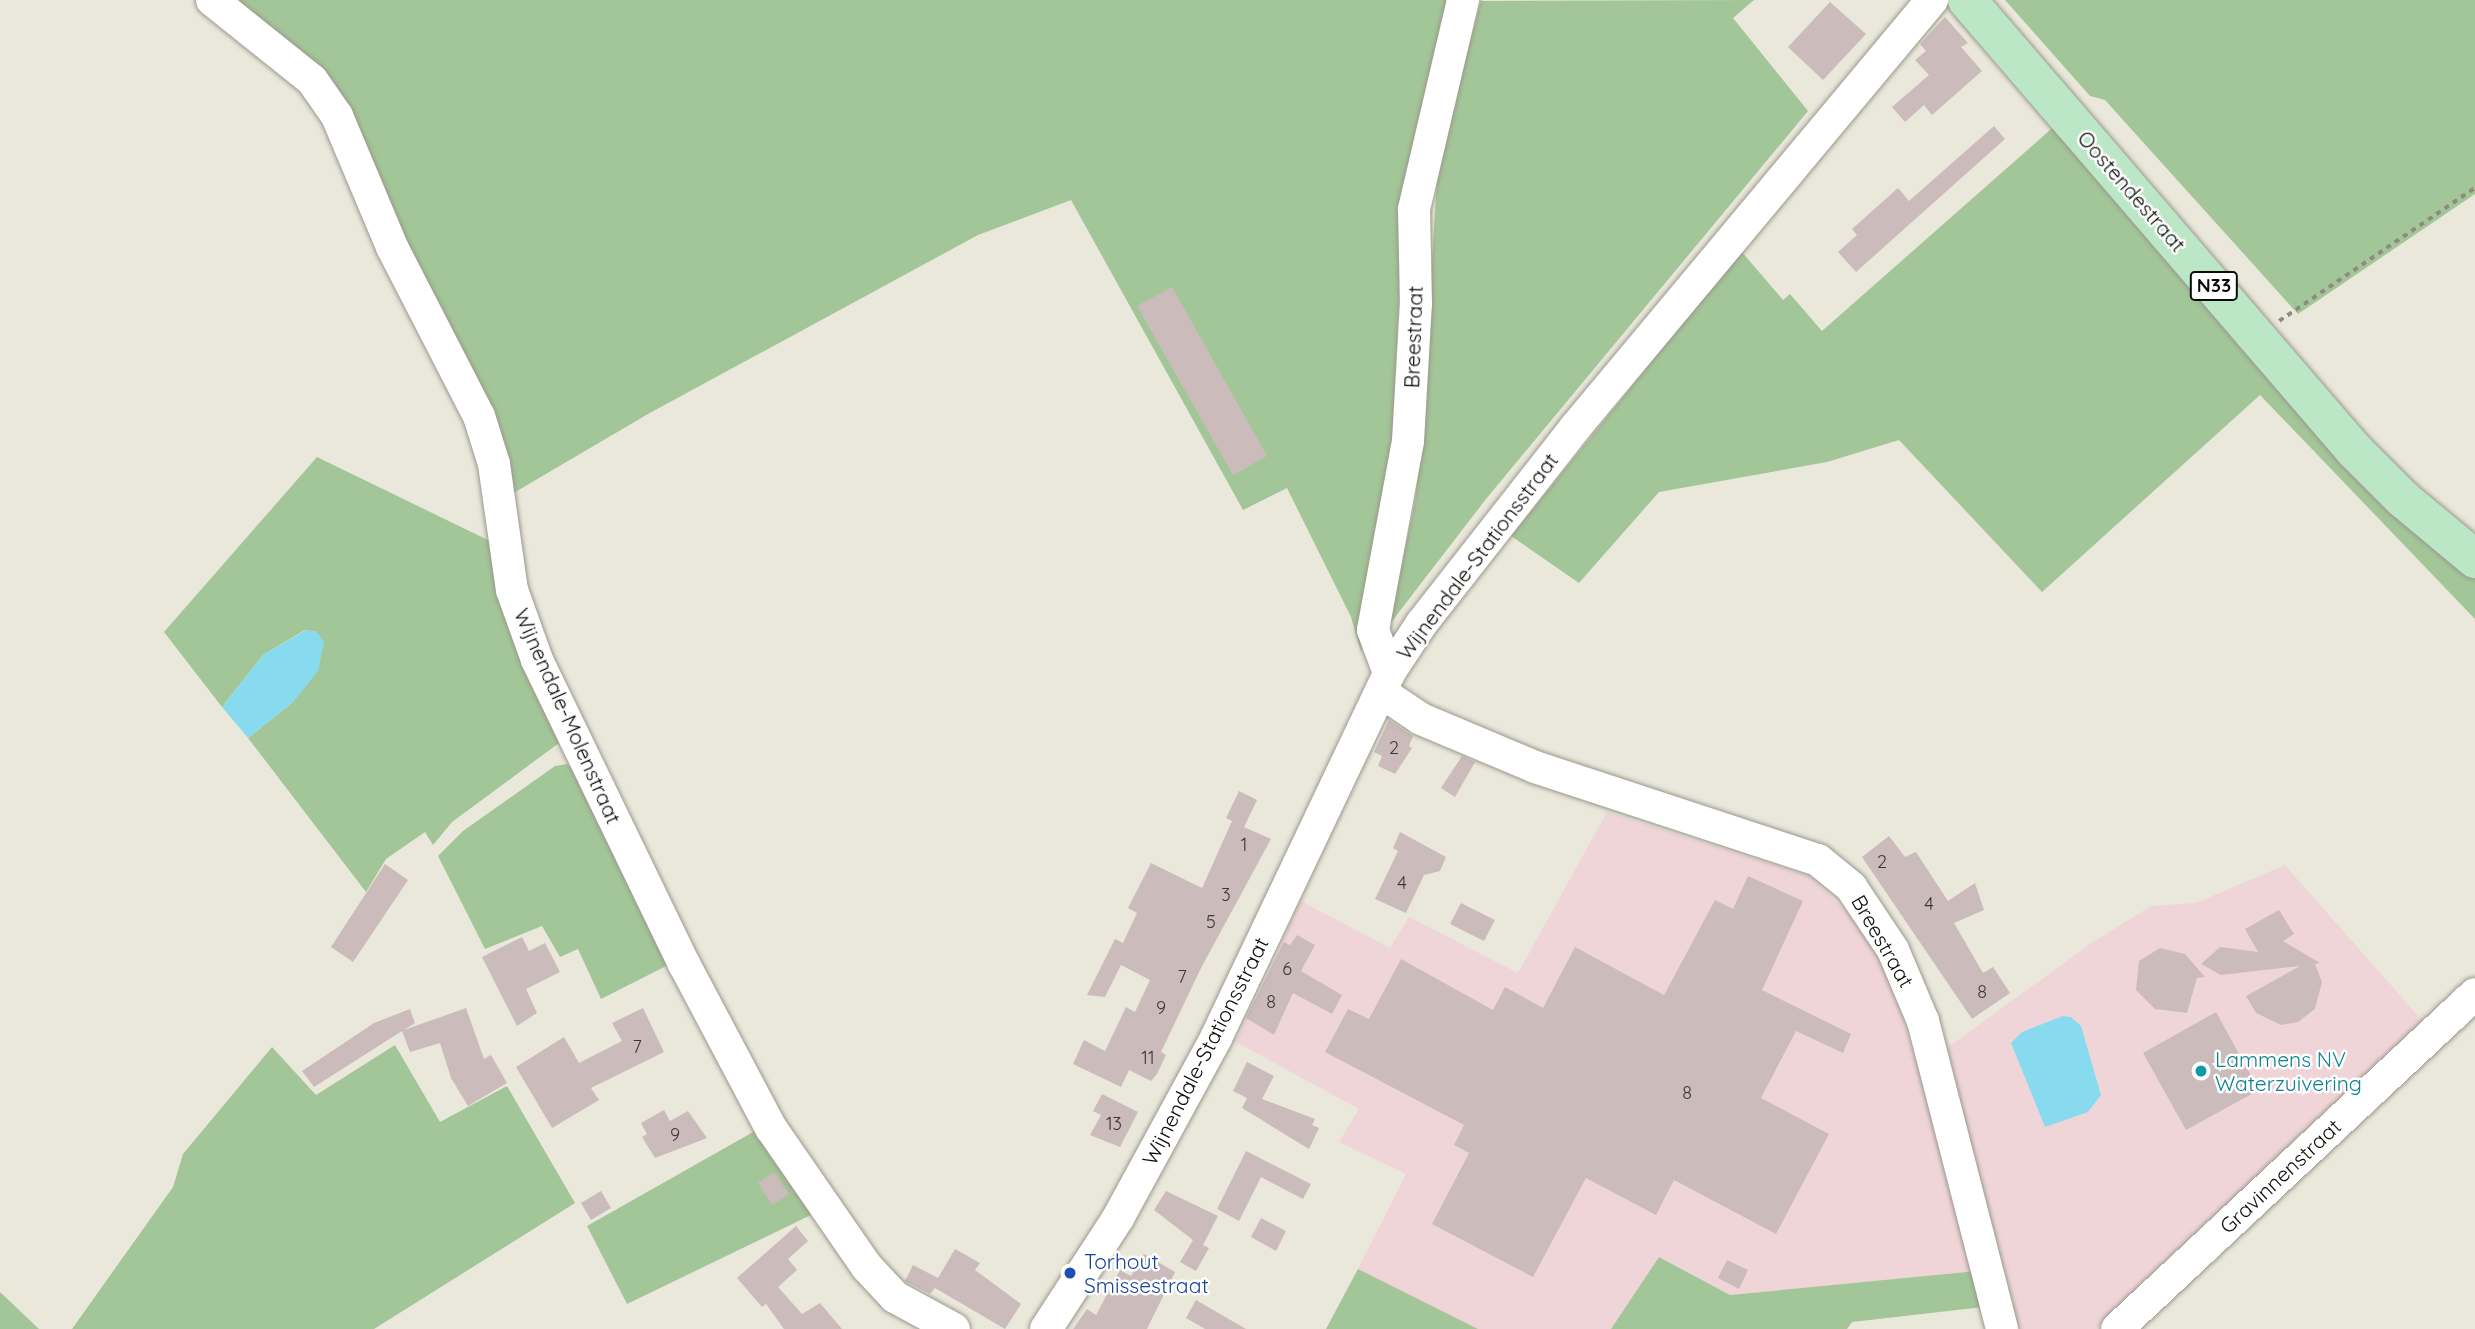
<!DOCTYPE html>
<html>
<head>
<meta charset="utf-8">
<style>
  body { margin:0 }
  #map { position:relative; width:2475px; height:1329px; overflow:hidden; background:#eae7db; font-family:Quicksand,sans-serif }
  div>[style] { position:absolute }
  .industrial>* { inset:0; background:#f0d5d8 }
  .green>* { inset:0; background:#a3c698 }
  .water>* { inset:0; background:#88dbef }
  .building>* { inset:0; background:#cbbcbb }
  .path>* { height:3.5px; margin-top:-1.75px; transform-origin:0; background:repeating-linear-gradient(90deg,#8d8b83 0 5px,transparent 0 10px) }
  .roads { filter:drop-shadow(0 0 2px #9a988c) drop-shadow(0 0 2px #9a988c) }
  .minor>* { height:32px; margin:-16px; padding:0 16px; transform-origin:16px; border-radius:16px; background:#fff }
  .major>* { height:38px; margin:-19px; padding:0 19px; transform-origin:19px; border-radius:19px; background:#bbe7c7 }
  .dots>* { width:19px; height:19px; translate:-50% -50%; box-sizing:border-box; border:4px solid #fff; border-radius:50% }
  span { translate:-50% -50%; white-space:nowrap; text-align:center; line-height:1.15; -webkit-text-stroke:5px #fff; paint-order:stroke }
  .number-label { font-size:18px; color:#3c3835 }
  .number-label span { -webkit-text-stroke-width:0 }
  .shield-label span { padding:2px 5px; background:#fff; border:2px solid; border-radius:5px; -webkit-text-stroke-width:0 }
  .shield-label { font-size:19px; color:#0c0c08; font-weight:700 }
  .street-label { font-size:21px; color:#0c0c08 }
  .culture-label { font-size:21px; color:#0d838f }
  .left { translate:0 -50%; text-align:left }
  .transit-label { font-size:21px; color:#164399 }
</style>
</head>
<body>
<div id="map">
  <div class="industrial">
    <i style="clip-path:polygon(1607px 812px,1811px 877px,1860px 926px,1893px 985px,1977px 1271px,1730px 1295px,1660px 1257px,1611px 1329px,1478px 1329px,1358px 1269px,1406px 1174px,1339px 1142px,1359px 1109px,1236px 1042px,1301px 901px,1390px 948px,1409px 917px,1518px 973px)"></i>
    <i style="clip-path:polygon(2285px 865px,2426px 1025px,2096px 1329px,2009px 1329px,1940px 1053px,2090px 944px,2151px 906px,2196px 903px)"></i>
  </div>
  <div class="green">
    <i style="clip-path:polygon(238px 0,1452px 0,1400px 268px,1393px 440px,1361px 652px,1351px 617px,1287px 488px,1243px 510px,1071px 200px,978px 235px,648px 414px,505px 498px,495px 412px,395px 218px,305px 57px)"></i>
    <i style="clip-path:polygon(1754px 0,1733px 18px,1808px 111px,1486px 499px,1389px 625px,1415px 502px,1421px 445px,1438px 162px,1481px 1px)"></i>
    <i style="clip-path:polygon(2005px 0,2475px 0,2475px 194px,2298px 314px,2105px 100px,2090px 96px)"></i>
    <i style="clip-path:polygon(2058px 123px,2475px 576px,2475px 619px,2260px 395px,2042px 592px,1899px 440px,1827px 462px,1659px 492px,1579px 583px,1511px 536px,1741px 251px,1783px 300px,1790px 294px,1822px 331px)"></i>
    <i style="clip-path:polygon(317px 457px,494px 543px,562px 729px,559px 743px,452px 822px,433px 845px,425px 832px,386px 859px,366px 892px,248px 738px,293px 702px,317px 632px,305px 630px,263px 655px,222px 707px,164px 632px)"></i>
    <i style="clip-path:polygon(567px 764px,575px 771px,674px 962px,601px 999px,578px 949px,560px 957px,542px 926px,485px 949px,438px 856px,463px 831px,555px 766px)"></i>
    <i style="clip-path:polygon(395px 1045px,440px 1122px,507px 1086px,575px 1203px,374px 1329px,72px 1329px,173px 1187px,183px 1154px,272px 1047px,316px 1095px)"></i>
    <i style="clip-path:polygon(762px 1127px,817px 1212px,627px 1304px,587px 1226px)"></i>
    <i style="clip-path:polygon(1659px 1257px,1730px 1295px,1977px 1271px,1983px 1307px,1852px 1322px,1847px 1329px,1611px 1329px)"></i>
    <i style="clip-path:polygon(1358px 1269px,1478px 1329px,1326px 1329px)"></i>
    <i style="clip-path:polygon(0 1292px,39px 1329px,0 1329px)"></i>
  </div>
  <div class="water">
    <i style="clip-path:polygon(306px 630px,317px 632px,324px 642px,318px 671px,293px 702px,248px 738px,222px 707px,263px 655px)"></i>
    <i style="clip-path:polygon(2063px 1016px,2071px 1017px,2081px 1026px,2101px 1095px,2088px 1112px,2045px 1127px,2011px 1043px,2022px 1032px)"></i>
  </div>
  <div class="building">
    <i style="clip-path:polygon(1830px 2px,1866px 34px,1823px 80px,1788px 47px)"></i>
    <i style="clip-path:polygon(1945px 17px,1968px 43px,1961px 47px,1982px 71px,1932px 115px,1924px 105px,1905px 122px,1892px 107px,1929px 75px,1915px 60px,1926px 51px,1920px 44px)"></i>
    <i style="clip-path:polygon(1994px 126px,2005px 139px,1856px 272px,1838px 252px,1857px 235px,1852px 229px,1898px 188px,1909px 201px)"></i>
    <i style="clip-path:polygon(1172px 287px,1267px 456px,1233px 475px,1137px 306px)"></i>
    <i style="clip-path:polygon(1389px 720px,1413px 736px,1409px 746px,1412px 748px,1395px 774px,1378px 766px,1382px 756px,1374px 752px)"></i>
    <i style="clip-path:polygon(1462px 756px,1475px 762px,1455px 797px,1441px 788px)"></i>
    <i style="clip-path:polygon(1239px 791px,1257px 800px,1244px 827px,1271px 839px,1201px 968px,1161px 1052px,1166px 1055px,1157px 1074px,1151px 1081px,1129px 1070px,1121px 1087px,1073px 1064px,1084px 1040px,1105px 1051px,1126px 1007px,1135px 1012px,1150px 980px,1121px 965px,1105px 997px,1087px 995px,1115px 939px,1123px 943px,1137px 913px,1128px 908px,1151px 863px,1202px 888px,1232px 821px,1226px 818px)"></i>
    <i style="clip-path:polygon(1400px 832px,1446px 857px,1440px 871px,1424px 875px,1406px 913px,1375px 899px,1398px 851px,1393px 848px)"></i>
    <i style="clip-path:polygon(1889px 836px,1905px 857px,1916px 852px,1948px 901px,1975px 883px,1984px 910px,1954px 923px,1983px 973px,1993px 967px,2010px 993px,1972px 1019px,1862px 857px)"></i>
    <i style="clip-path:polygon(385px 864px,408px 880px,353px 962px,331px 947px)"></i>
    <i style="clip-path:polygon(1748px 876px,1803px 901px,1762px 990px,1851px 1034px,1843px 1053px,1796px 1031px,1761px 1098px,1829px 1134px,1776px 1234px,1674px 1180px,1656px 1215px,1586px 1178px,1533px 1277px,1432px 1224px,1469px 1153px,1454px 1145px,1464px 1125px,1325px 1052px,1348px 1009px,1369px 1019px,1401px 959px,1493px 1010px,1505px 987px,1543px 1008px,1575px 947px,1664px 995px,1715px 900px,1733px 909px)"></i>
    <i style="clip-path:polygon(1461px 903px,1495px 920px,1484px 941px,1450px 924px)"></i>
    <i style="clip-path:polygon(2279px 910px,2294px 934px,2283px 941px,2320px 963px,2315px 964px,2322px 982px,2315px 1009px,2298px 1022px,2281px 1025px,2256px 1013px,2246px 996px,2300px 966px,2221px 975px,2201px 964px,2220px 947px,2258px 952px,2245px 929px)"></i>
    <i style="clip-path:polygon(1297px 935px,1315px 945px,1301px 971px,1342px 995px,1332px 1014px,1293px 993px,1274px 1035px,1246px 1018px,1284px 942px,1290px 945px)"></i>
    <i style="clip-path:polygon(522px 937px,529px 951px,545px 943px,560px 972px,526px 989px,537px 1013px,517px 1026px,482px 957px)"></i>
    <i style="clip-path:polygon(2160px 948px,2185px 954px,2205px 977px,2197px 978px,2187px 1013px,2155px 1009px,2136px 990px,2139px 961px)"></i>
    <i style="clip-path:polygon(466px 1008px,484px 1059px,491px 1055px,507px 1083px,468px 1106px,451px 1078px,440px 1043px,410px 1052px,402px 1031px,314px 1087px,302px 1071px,374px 1023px,410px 1009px,415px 1023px,404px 1030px)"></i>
    <i style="clip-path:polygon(643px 1008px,664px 1052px,591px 1088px,599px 1100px,552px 1128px,516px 1067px,564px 1037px,579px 1063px,622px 1041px,612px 1023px)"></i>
    <i style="clip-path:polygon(2216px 1012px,2259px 1090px,2186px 1130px,2143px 1053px)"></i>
    <i style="clip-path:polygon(1247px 1062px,1274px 1076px,1262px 1099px,1315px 1119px,1312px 1125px,1319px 1128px,1309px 1149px,1242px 1108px,1247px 1098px,1233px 1091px)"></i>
    <i style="clip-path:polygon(1102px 1094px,1138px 1112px,1120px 1147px,1090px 1135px,1101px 1115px,1093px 1111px)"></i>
    <i style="clip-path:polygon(664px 1110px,670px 1121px,688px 1111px,707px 1138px,655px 1158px,642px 1137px,647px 1134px,641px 1123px)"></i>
    <i style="clip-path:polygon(1246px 1151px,1311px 1184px,1303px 1199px,1261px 1177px,1239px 1221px,1217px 1209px)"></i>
    <i style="clip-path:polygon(774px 1172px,789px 1194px,772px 1205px,758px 1183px)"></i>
    <i style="clip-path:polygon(601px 1191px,611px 1208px,591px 1220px,581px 1203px)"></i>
    <i style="clip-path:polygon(1166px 1191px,1218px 1216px,1203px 1245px,1209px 1248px,1196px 1271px,1180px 1262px,1193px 1240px,1154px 1210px)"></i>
    <i style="clip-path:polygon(1261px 1218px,1286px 1231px,1276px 1251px,1251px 1237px)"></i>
    <i style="clip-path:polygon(796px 1226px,808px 1241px,788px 1259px,797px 1270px,778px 1287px,802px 1314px,820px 1303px,842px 1329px,784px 1329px,766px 1304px,762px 1307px,737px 1278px)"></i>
    <i style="clip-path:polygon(955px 1249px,980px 1263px,975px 1270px,1021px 1304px,1005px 1329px,935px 1288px,930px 1294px,905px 1281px,913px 1265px,938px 1278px)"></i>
    <i style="clip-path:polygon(1144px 1254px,1175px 1272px,1147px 1329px,1073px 1329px,1087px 1309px,1096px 1315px,1120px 1270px,1131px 1276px)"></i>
    <i style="clip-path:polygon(1727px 1260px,1748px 1270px,1739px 1289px,1718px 1278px)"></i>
    <i style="clip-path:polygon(1196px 1300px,1246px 1329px,1205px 1329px,1186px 1318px)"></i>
  </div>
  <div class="path">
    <i style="left:2279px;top:321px;width:237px;rotate:-34.2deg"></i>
  </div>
  <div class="roads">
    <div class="minor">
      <i style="left:212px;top:0;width:128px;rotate:38.7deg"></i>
      <i style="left:312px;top:80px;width:44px;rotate:55.2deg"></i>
      <i style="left:337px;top:116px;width:142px;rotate:67.2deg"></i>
      <i style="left:392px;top:247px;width:190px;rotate:62.8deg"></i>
      <i style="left:479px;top:416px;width:50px;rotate:72.6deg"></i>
      <i style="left:494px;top:464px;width:127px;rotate:81.9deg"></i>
      <i style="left:512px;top:590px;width:74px;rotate:70.3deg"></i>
      <i style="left:537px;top:660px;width:338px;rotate:64.2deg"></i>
      <i style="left:684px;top:964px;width:186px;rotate:62.1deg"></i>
      <i style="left:771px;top:1128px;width:169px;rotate:55.4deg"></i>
      <i style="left:867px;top:1267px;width:41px;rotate:47deg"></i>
      <i style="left:895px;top:1297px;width:67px;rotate:28.5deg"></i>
      <i style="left:1389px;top:673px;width:46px;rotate:-110.4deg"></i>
      <i style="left:1373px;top:630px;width:192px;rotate:-79.5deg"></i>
      <i style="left:1408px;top:441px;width:137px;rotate:-86.7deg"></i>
      <i style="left:1416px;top:304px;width:95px;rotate:-91.2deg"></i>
      <i style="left:1414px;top:209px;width:215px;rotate:-76.8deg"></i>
      <i style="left:1381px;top:692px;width:48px;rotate:34deg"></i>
      <i style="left:1421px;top:719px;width:124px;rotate:22.8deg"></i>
      <i style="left:1535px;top:767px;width:298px;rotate:18.2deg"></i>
      <i style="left:1818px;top:860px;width:43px;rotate:39.3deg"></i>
      <i style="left:1851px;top:887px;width:76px;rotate:56.3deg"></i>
      <i style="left:1893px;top:950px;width:77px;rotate:67.1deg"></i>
      <i style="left:1923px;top:1021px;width:318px;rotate:75.6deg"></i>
      <i style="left:1046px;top:1329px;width:132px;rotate:-57deg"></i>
      <i style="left:1118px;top:1218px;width:205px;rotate:-61.4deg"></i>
      <i style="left:1216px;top:1038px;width:404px;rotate:-64.6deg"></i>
      <i style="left:1389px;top:673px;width:60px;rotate:-56.6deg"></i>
      <i style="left:1422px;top:623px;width:246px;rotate:-51.9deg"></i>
      <i style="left:1574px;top:429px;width:559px;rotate:-50.16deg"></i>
      <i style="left:2117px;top:1329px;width:490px;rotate:-43.1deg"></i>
    </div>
    <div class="major">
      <i style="left:1967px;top:0;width:594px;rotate:49.3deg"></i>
      <i style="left:2354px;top:450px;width:69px;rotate:45deg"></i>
      <i style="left:2403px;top:499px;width:94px;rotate:39.8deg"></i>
    </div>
  </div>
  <div class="dots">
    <i style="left:2201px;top:1071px;background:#0f9aa8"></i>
    <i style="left:1070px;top:1273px;background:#1a4fb4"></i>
  </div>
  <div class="number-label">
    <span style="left:1394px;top:748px">2</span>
    <span style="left:1244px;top:845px">1</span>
    <span style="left:1882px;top:862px">2</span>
    <span style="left:1402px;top:883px">4</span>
    <span style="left:1226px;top:895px">3</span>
    <span style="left:1929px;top:904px">4</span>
    <span style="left:1211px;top:922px">5</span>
    <span style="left:1287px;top:969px">6</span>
    <span style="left:1182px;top:977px">7</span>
    <span style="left:1982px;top:992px">8</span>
    <span style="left:1271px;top:1002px">8</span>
    <span style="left:1161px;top:1008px">9</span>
    <span style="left:637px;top:1047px">7</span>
    <span style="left:1148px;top:1058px">11</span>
    <span style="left:1687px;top:1093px">8</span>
    <span style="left:1114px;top:1124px">13</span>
    <span style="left:675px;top:1135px">9</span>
  </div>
  <div class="shield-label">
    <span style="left:2214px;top:286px">N33</span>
  </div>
  <div class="street-label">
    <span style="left:2132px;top:191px;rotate:49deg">Oostendestraat</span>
    <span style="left:1413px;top:337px;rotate:-88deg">Breestraat</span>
    <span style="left:1477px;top:556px;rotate:-53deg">Wijnendale-Stationsstraat</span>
    <span style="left:568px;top:716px;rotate:66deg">Wijnendale-Molenstraat</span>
    <span style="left:1883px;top:941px;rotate:60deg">Breestraat</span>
    <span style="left:1205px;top:1051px;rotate:-63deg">Wijnendale-Stationsstraat</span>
    <span style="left:2280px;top:1176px;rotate:-43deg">Gravinnenstraat</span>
  </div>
  <div class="culture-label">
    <span class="left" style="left:2215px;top:1071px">Lammens NV<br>Waterzuivering</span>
  </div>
  <div class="transit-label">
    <span class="left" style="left:1084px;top:1273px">Torhout<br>Smissestraat</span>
  </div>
</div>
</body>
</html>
